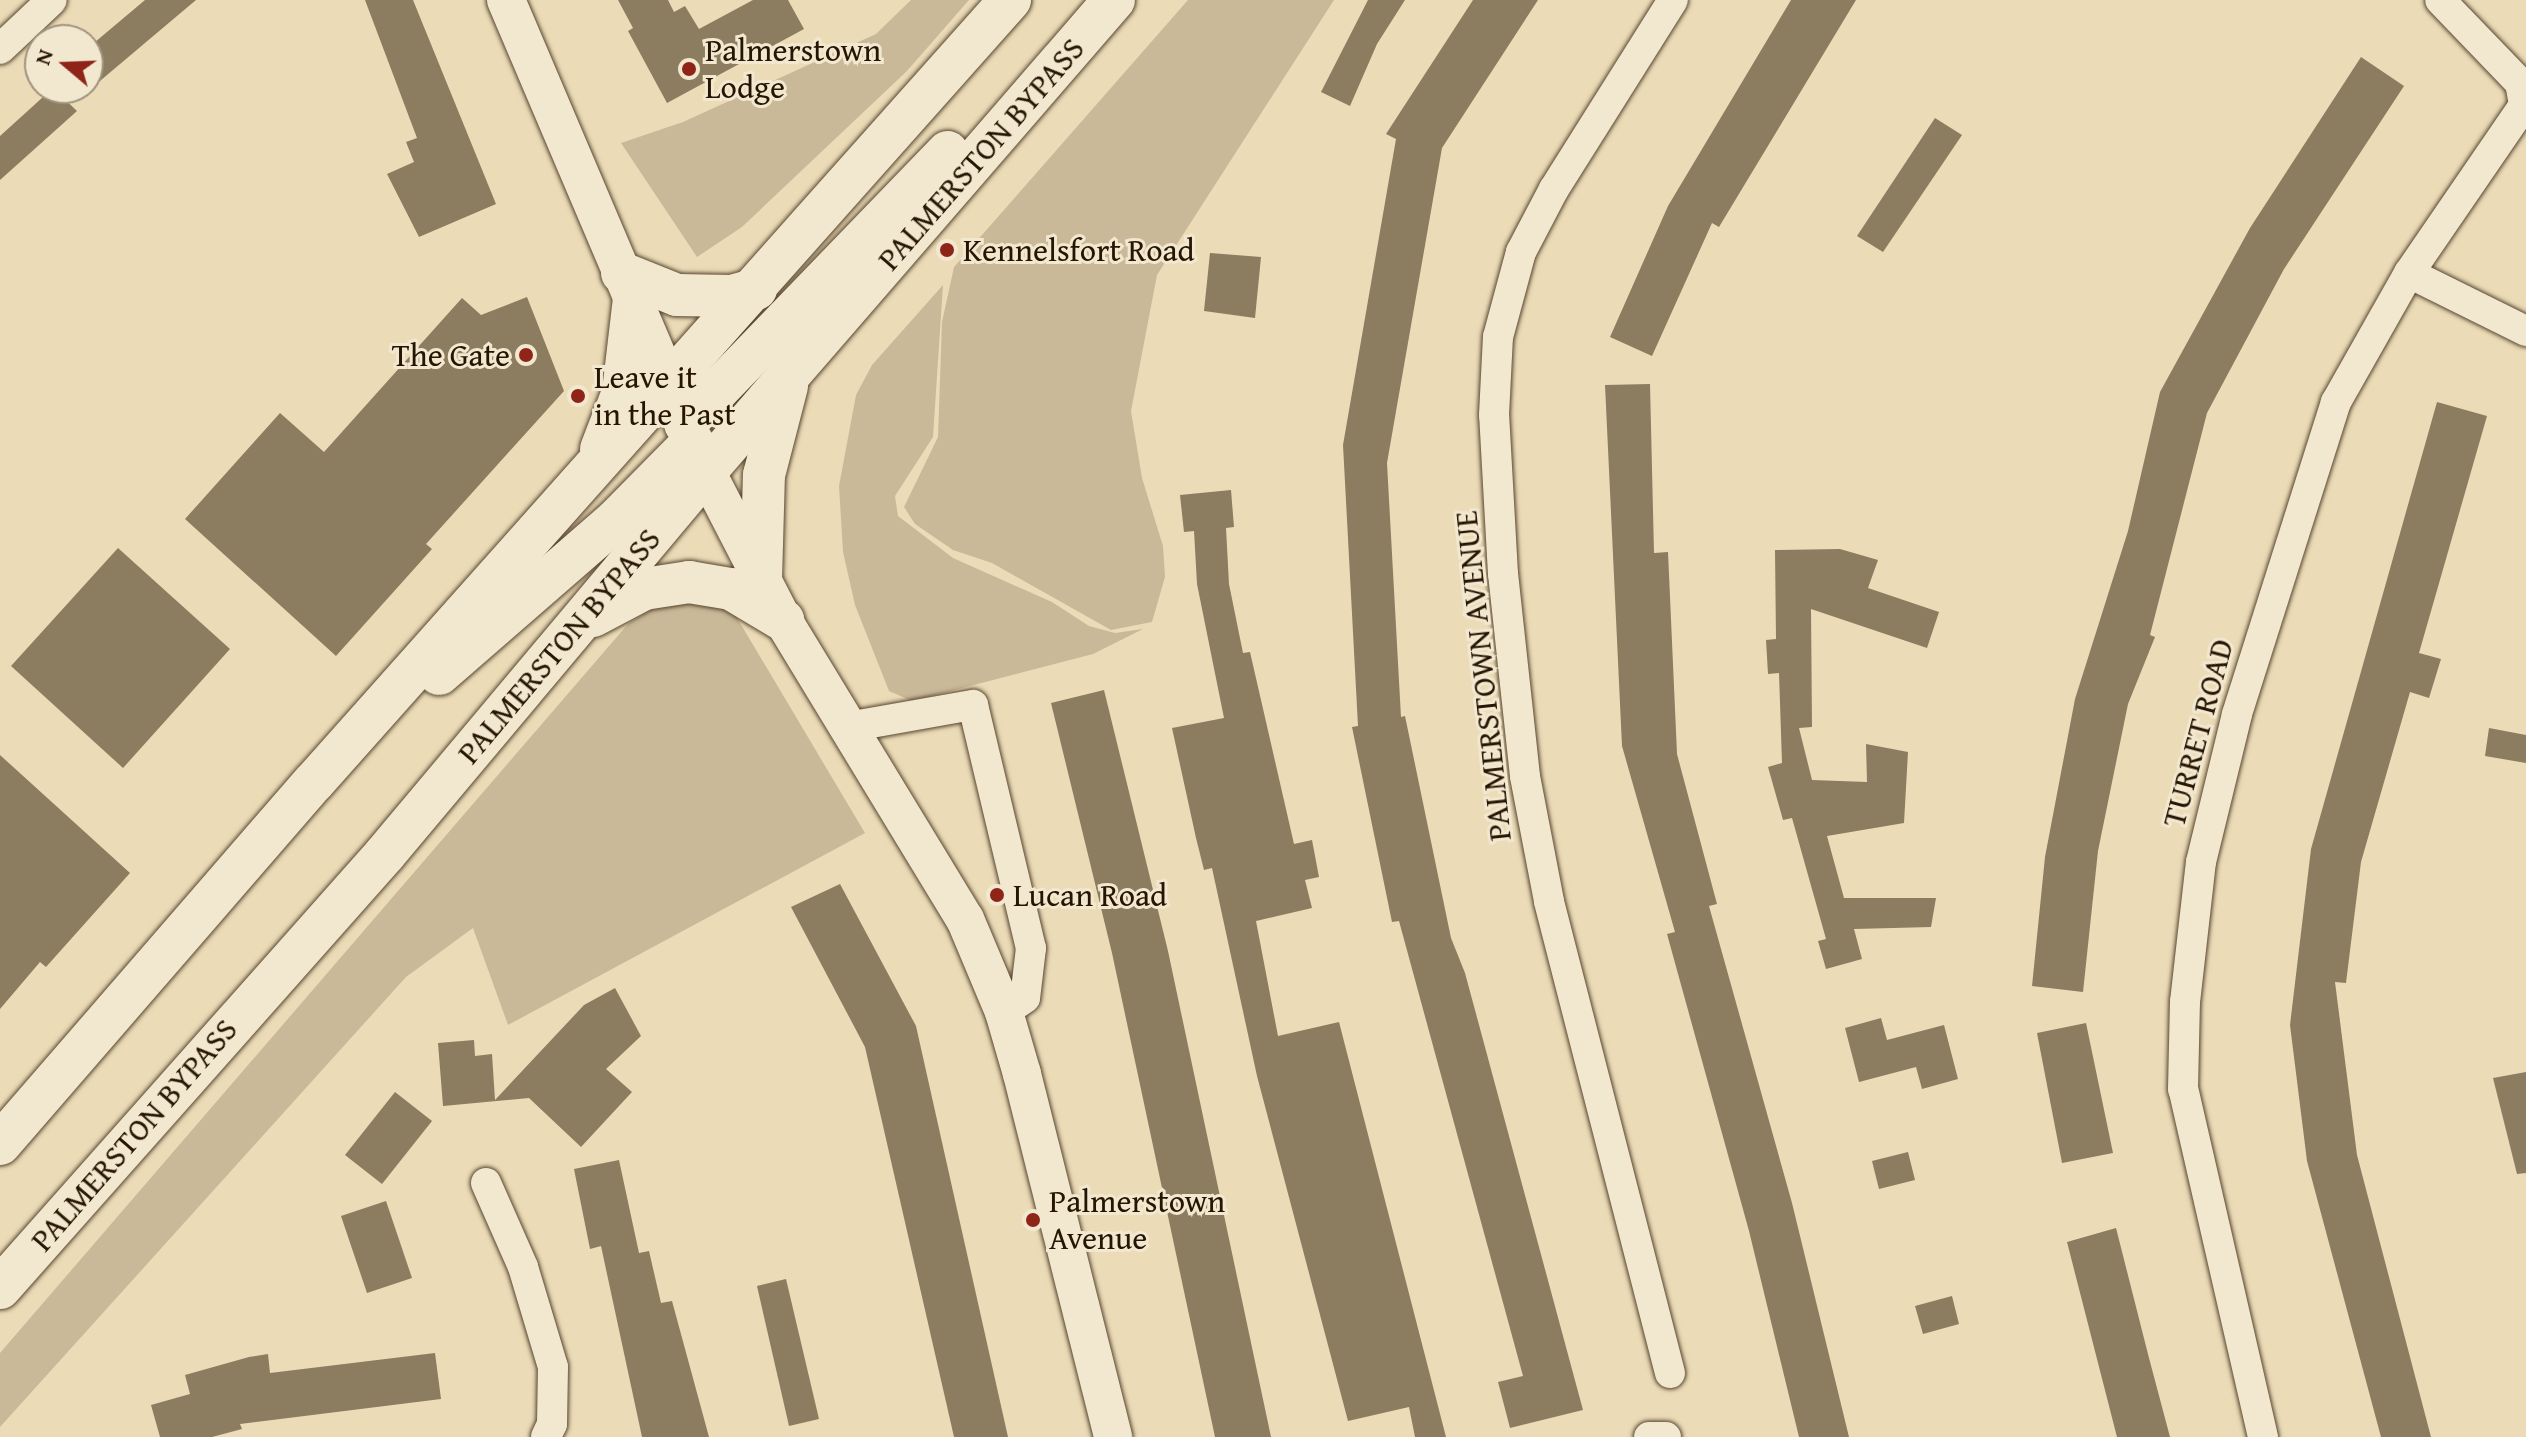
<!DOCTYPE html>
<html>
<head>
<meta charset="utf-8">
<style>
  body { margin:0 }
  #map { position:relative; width:2526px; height:1437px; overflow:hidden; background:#ebdbb7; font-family:"Gentium Book Plus",serif }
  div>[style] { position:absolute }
  .green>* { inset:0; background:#cab998 }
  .building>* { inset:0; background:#8c7c60 }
  .roads { filter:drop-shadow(0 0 2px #57462f) drop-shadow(0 0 2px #57462f) }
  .minor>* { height:30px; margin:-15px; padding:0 15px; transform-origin:15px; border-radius:15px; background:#f2e8d0 }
  .tertiary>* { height:38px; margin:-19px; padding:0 19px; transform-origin:19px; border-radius:19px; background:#f2e8d0 }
  .secondary>* { height:42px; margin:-21px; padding:0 21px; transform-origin:21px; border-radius:21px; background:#f2e8d0 }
  .dots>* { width:22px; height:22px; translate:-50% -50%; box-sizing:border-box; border:4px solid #f2e8d0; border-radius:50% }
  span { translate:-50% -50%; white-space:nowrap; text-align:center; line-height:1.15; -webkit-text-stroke:6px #f2e8d0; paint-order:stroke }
  .poi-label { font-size:32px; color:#261502 }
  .left { translate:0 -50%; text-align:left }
  .right { translate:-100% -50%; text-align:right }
  .street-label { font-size:32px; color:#261502 }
  .north { position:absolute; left:24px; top:24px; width:80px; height:80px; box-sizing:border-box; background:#f2e8d0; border:2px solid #a0947e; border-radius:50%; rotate:289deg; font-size:22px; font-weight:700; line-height:32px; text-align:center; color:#261502 }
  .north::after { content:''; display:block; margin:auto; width:28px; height:36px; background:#8f2418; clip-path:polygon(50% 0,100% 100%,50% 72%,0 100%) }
</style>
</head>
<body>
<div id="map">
  <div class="green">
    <i style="clip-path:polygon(911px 0,969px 0,907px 71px,742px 227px,697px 257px,621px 143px,683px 122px,876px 34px)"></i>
    <i style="clip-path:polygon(1188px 0,1334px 0,1157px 275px,1131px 411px,1142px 478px,1163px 546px,1165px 577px,1152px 622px,1111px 630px,992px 563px,953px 550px,915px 524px,904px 507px,938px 437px,942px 322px,954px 267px)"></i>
    <i style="clip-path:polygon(943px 285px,933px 437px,895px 496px,898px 516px,953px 558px,1052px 602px,1089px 626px,1115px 633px,1143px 629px,1093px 654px,912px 701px,889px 691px,855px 605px,843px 552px,839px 486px,856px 395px,872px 365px)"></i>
    <i style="clip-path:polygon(675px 593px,727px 601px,865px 833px,508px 1025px,473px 928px,406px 977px,0 1427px,0 1353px,628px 624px)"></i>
  </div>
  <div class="building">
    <i style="clip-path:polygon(145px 0,196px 0,88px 91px,88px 48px)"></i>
    <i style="clip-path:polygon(365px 0,413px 0,496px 204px,419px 237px,387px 174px,414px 162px,406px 142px,417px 138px)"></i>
    <i style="clip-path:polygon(618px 0,668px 0,674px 12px,685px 6px,699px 29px,753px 0,788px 0,804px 29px,667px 103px,628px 31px,633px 28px)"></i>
    <i style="clip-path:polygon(1368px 0,1405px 0,1377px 44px,1350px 106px,1321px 92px)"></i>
    <i style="clip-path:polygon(1473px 0,1538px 0,1442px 148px,1387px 463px,1401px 717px,1405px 716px,1451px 938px,1465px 973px,1583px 1410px,1510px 1428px,1498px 1382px,1523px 1376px,1399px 921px,1392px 922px,1352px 727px,1358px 726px,1343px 445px,1396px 139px,1386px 134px)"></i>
    <i style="clip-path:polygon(1791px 0,1856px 0,1719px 227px,1712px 223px,1652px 356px,1610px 337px,1668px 206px)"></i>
    <i style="clip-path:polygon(2361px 57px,2404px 86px,2284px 269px,2207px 413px,2150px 635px,2155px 637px,2128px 704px,2098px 851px,2083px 992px,2032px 986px,2045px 857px,2075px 699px,2128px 531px,2160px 392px,2250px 228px)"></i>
    <i style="clip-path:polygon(53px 88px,77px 111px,0 180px,0 136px)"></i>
    <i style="clip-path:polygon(1935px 118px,1962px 135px,1883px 252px,1857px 236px)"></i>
    <i style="clip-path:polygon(1210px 253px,1261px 257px,1255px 318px,1204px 311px)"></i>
    <i style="clip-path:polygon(527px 297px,564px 391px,426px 544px,432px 549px,336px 656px,185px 519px,280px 413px,324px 452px,462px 298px,481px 315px)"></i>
    <i style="clip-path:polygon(1650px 384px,1654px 553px,1668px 552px,1677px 754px,1717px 904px,1709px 906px,1792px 1203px,1849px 1437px,1799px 1437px,1749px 1231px,1667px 934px,1675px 932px,1622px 746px,1605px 385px)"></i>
    <i style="clip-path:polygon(2437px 402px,2487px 416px,2419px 653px,2441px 659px,2429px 698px,2410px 692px,2361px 862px,2346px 983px,2335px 982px,2357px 1155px,2431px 1437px,2381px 1437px,2307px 1161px,2290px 1025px,2311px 849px)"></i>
    <i style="clip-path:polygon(1231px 490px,1234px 527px,1226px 528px,1229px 584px,1243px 653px,1250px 652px,1294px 844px,1312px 840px,1319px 877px,1305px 880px,1312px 908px,1256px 921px,1278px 1036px,1339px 1022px,1446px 1437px,1415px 1437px,1409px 1407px,1348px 1421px,1257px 1076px,1212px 868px,1204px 870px,1196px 838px,1172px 728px,1224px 718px,1197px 584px,1194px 531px,1184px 532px,1180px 495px)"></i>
    <i style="clip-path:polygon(118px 548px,230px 649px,123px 768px,11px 666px)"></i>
    <i style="clip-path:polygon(1840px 549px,1878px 560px,1868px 588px,1939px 612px,1927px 648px,1811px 609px,1812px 727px,1799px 728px,1812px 780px,1867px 782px,1866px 744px,1908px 752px,1904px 823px,1827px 836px,1844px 898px,1936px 898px,1931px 927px,1854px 929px,1862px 959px,1826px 969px,1818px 941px,1826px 939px,1792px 818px,1783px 820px,1768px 767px,1782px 763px,1779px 673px,1768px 674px,1766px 640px,1776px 639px,1775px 550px)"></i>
    <i style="clip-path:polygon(1104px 690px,1168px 951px,1271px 1437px,1215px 1437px,1112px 953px,1051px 703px)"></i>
    <i style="clip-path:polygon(2489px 728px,2526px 735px,2526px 763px,2485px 756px)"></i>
    <i style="clip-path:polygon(0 755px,130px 873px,46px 967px,40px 962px,0 1009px)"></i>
    <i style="clip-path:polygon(840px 884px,916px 1026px,1008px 1437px,954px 1437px,865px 1047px,791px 907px)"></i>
    <i style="clip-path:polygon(615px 988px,641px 1036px,606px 1069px,632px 1092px,581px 1147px,529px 1098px,443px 1106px,438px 1043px,474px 1040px,475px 1056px,492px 1054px,495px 1100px,584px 1005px)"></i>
    <i style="clip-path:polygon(1881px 1018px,1887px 1040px,1944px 1025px,1958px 1079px,1922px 1089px,1916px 1067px,1859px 1082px,1845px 1028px)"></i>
    <i style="clip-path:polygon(2086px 1023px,2113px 1153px,2062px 1163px,2037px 1033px)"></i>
    <i style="clip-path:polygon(2526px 1072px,2526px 1173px,2517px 1174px,2493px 1078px)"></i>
    <i style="clip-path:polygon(395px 1092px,432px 1121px,382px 1184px,345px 1155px)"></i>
    <i style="clip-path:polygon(1908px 1152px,1915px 1180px,1879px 1189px,1872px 1161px)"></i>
    <i style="clip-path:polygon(619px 1160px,639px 1253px,649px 1251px,661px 1303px,672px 1301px,709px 1437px,642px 1437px,601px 1246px,590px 1249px,574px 1169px)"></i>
    <i style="clip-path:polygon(386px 1201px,412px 1278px,367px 1293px,341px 1216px)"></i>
    <i style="clip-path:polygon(2116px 1228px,2149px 1358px,2170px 1437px,2117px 1437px,2067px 1242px)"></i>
    <i style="clip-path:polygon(786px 1279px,819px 1419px,789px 1426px,757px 1286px)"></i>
    <i style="clip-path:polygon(1952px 1296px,1959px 1324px,1923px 1334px,1915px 1306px)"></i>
    <i style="clip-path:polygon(435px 1353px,441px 1399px,240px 1424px,242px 1429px,212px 1437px,160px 1437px,151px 1405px,190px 1394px,185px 1375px,249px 1357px,268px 1354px,270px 1373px)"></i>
  </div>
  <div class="roads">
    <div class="minor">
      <i style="left:0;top:49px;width:71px;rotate:-43.3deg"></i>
      <i style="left:2409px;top:273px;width:131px;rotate:26.4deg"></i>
      <i style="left:848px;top:727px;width:127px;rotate:-10deg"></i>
      <i style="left:973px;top:705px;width:250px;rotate:76.6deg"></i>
      <i style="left:1031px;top:948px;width:50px;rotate:96.8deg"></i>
      <i style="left:1025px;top:998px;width:25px;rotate:146deg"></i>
      <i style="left:486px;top:1183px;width:92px;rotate:66.2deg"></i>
      <i style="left:523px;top:1267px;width:104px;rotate:73.3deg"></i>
      <i style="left:553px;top:1367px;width:57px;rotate:91deg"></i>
      <i style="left:552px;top:1424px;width:14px;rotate:115deg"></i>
      <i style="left:1670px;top:1373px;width:487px;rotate:-104.4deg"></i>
      <i style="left:1549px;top:901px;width:127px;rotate:-100.9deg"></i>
      <i style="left:1525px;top:776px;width:203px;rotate:-96.2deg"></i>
      <i style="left:1503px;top:574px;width:159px;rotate:-93.2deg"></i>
      <i style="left:1494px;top:415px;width:78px;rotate:-87.1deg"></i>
      <i style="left:1498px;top:337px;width:88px;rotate:-74.9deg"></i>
      <i style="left:1521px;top:252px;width:71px;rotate:-62.4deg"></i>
      <i style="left:1554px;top:189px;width:223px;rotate:-57.8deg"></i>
      <i style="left:1649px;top:1437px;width:17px"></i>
      <i style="left:2263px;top:1437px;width:357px;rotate:-102.9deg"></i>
      <i style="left:2183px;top:1089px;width:87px;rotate:-88.7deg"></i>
      <i style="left:2185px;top:1002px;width:141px;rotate:-83.5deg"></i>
      <i style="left:2201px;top:862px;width:152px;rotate:-76.3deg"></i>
      <i style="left:2237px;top:714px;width:327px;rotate:-72.4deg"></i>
      <i style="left:2336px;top:402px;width:148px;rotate:-60.5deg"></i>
      <i style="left:2409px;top:273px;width:204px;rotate:-55.6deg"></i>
      <i style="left:2524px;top:105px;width:22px;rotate:-100deg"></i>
      <i style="left:2520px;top:83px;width:115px;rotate:-133.9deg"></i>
    </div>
    <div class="tertiary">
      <i style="left:506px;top:0;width:512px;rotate:66.99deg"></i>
      <i style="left:706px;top:471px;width:168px;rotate:62.7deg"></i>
      <i style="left:783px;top:620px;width:350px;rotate:58.7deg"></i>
      <i style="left:965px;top:919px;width:101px;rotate:67.2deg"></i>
      <i style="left:1004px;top:1012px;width:65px;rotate:73.8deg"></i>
      <i style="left:1022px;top:1074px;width:374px;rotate:75.9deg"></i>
    </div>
    <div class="secondary">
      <i style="left:622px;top:273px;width:59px;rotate:21.8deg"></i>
      <i style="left:677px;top:295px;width:55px;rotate:1deg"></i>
      <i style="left:732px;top:296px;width:25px;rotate:-16deg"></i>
      <i style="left:685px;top:424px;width:378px;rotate:-46deg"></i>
      <i style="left:601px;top:449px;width:61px;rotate:-68.9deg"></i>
      <i style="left:623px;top:392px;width:94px;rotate:-83.3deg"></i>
      <i style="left:761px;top:580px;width:105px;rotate:-88.4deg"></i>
      <i style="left:764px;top:475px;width:92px;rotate:-75.5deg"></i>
      <i style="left:593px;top:616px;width:58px;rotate:-27.9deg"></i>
      <i style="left:644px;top:589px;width:46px;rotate:-8.8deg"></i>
      <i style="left:689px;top:582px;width:43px;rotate:9.5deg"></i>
      <i style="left:731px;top:589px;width:61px;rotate:30.8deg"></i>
      <i style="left:439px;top:674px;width:236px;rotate:-41deg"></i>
      <i style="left:617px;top:519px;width:108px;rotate:-45.4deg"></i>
      <i style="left:0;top:1144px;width:479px;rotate:-49.1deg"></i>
      <i style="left:314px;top:782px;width:1047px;rotate:-48.33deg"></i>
      <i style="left:0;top:1288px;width:580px;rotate:-48.42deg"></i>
      <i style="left:385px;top:854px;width:500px;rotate:-50deg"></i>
      <i style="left:706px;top:471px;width:623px;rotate:-49.1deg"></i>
    </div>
  </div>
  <div class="dots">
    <i style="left:689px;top:69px;background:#8f2418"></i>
    <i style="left:947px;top:250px;background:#8f2418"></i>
    <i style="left:526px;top:355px;background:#8f2418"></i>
    <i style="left:578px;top:396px;background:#8f2418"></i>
    <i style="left:997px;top:895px;background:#8f2418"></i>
    <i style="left:1033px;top:1220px;background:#8f2418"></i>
  </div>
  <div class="poi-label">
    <span class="left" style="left:705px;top:69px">Palmerstown<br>Lodge</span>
    <span class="left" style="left:963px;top:250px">Kennelsfort Road</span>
    <span class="right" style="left:510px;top:355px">The Gate</span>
    <span class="left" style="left:594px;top:396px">Leave it<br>in the Past</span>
    <span class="left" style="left:1013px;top:895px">Lucan Road</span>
    <span class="left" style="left:1049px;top:1220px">Palmerstown<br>Avenue</span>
  </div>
  <div class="street-label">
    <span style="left:981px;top:154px;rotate:-49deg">PALMERSTON BYPASS</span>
    <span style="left:559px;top:646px;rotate:-50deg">PALMERSTON BYPASS</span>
    <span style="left:1483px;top:676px;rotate:-96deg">PALMERSTOWN AVENUE</span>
    <span style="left:2198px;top:733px;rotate:-75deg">TURRET ROAD</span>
    <span style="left:134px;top:1135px;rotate:-49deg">PALMERSTON BYPASS</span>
  </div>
  <div class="north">N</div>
</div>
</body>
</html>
